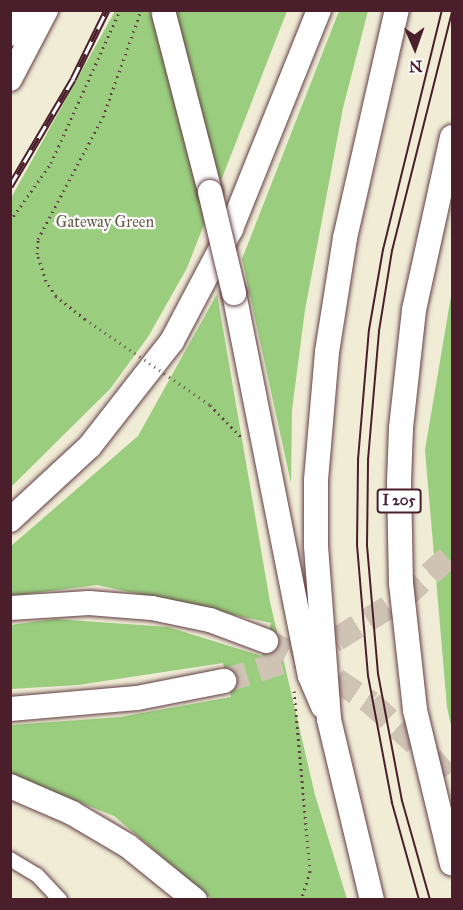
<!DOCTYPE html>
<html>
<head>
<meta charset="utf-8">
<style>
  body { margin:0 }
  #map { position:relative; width:463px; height:910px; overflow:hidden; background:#f0ecd6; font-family:"IM FELL Great Primer",serif }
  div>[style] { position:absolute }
  .green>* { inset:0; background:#9ace7e }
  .highway-tunnel>* { height:24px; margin-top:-12px; transform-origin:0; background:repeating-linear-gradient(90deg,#cfc3b4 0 24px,transparent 0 36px) }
  .path>* { height:3px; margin-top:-1.5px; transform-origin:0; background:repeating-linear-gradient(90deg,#633e45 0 1.5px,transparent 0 6px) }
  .roads { filter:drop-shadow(0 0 2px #633e45) drop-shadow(0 0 2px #633e45) }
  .street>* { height:14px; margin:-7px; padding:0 7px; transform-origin:7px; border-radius:7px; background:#fff }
  .highway>* { height:24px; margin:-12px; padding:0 12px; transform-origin:12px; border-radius:12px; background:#fff }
  .tram>* { height:1.5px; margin:-0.75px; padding:0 0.75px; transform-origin:0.75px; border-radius:0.75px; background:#4a1f2b }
  .rail>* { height:7px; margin-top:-3.5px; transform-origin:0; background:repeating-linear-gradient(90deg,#fff 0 14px,#4a1f2b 0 28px); box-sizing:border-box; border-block:2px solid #4a1f2b }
  .path-bridge>* { height:3px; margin-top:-1.5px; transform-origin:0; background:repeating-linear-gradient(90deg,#633e45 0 1.5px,transparent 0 6px) }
  .bridges { filter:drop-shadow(0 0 2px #633e45) drop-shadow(0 0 2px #633e45) }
  .highway-bridge>* { height:24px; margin:-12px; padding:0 12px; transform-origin:12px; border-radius:12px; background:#fff }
  span { translate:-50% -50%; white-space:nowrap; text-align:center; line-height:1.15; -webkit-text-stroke:4.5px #fff; paint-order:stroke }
  .shield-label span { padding:2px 4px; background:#fff; border:2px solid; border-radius:4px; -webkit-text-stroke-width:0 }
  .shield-label { font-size:15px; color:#4a1f2b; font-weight:700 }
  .park-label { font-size:16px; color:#665c48 }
  .frame { position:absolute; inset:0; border:12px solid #4a1f2b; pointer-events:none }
  .north { position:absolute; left:385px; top:18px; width:60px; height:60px; -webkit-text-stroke:4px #fff; paint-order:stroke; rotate:178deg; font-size:16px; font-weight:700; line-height:24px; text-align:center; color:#4a1f2b }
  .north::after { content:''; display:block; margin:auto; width:21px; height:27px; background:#4a1f2b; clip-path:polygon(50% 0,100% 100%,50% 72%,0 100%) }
</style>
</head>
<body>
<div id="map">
  <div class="green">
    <i style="clip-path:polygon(115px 11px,287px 11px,187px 268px,148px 337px,110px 389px,11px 487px,11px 198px)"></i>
    <i style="clip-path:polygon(339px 11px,368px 11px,343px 108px,305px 310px,292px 410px,291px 483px,242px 259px)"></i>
    <i style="clip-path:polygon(452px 290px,452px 730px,447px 707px,425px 450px)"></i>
    <i style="clip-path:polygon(217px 294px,270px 602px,315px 795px,347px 899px,212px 899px,114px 816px,11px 775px,11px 725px,120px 717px,231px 697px,223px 663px,78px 685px,11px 689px,10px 625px,55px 619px,168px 627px,262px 656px,271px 623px,97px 585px,11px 596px,11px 546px,138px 436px)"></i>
  </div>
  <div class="highway-tunnel">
    <i style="left:266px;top:641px;width:44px;rotate:25.4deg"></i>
    <i style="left:306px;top:660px;width:78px;rotate:33.5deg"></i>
    <i style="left:371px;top:703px;width:81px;rotate:42.5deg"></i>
    <i style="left:431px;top:758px;width:33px;rotate:50deg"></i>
    <i style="left:224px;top:681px;width:82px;rotate:-17.8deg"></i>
    <i style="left:302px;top:656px;width:39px;rotate:-26deg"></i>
    <i style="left:337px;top:639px;width:78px;rotate:-31.8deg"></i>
    <i style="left:403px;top:598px;width:66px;rotate:-41.9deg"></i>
  </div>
  <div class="path">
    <i style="left:10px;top:221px;width:71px;rotate:-54.7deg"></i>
    <i style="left:51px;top:163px;width:168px;rotate:-65.7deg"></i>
    <i style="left:85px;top:319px;width:37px;rotate:-142deg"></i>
    <i style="left:56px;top:296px;width:18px;rotate:-124deg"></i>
    <i style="left:46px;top:281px;width:28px;rotate:-108deg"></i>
    <i style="left:37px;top:254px;width:15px;rotate:-86deg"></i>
    <i style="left:38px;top:239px;width:138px;rotate:-62deg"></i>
    <i style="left:103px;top:117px;width:114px;rotate:-70.4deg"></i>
    <i style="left:210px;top:405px;width:46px;rotate:45.9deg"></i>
    <i style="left:294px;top:691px;width:181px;rotate:84.9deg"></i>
    <i style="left:310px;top:871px;width:30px;rotate:107deg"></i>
  </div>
  <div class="roads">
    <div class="street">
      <i style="left:10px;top:859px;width:31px;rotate:31deg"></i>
      <i style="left:37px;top:875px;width:34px;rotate:47deg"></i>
    </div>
    <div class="highway">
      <i style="left:164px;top:14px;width:184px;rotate:75.5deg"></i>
      <i style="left:10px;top:34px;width:27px;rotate:-63deg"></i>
      <i style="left:10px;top:79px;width:78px;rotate:-62.4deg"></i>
      <i style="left:452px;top:137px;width:177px;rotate:102.4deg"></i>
      <i style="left:414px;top:310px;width:119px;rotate:96.3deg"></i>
      <i style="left:401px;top:428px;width:54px;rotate:92.1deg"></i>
      <i style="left:399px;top:482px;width:101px;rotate:88.9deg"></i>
      <i style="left:401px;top:583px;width:128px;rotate:83.7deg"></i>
      <i style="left:415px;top:710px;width:158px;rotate:76.5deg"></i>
      <i style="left:234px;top:293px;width:390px;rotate:78.8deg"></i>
      <i style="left:310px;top:676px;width:33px;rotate:67deg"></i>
      <i style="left:10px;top:520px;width:109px;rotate:-42.8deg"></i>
      <i style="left:90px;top:446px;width:133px;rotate:-52deg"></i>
      <i style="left:172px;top:341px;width:127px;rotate:-62.2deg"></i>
      <i style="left:231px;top:229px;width:236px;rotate:-68.1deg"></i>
      <i style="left:10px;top:608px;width:79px;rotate:-3.6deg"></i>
      <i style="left:89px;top:603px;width:63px;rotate:4.5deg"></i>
      <i style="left:152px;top:608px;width:59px;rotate:11.7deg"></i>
      <i style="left:210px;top:620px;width:60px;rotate:20.6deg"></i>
      <i style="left:10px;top:709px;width:127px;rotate:-5deg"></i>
      <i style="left:137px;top:698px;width:89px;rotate:-11.1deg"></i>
      <i style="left:10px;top:786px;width:68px;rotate:23.5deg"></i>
      <i style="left:72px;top:813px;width:65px;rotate:30.5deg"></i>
      <i style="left:128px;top:846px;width:86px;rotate:38.9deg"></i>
      <i style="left:372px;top:900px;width:186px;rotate:-103.4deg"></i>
      <i style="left:329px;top:719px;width:174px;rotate:-94.3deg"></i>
      <i style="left:316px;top:545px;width:65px;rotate:-90deg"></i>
      <i style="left:316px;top:480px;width:128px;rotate:-85.1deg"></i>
      <i style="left:327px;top:352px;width:115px;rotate:-81deg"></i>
      <i style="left:345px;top:238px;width:234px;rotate:-77.2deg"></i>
    </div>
  </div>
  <div class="tram">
    <i style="left:419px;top:900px;width:101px;rotate:-105.6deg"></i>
    <i style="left:392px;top:803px;width:129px;rotate:-100.7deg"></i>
    <i style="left:368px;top:676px;width:130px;rotate:-94.8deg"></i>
    <i style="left:357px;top:546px;width:86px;rotate:-89.3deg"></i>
    <i style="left:358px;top:460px;width:130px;rotate:-85.2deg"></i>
    <i style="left:369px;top:330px;width:81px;rotate:-80.1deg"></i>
    <i style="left:383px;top:250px;width:247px;rotate:-76.2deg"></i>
    <i style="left:430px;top:900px;width:103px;rotate:-105.8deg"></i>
    <i style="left:402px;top:801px;width:129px;rotate:-100.7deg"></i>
    <i style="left:378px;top:674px;width:128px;rotate:-94.9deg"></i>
    <i style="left:367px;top:546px;width:86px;rotate:-89.3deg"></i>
    <i style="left:368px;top:460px;width:129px;rotate:-85.1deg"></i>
    <i style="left:379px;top:331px;width:81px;rotate:-80.8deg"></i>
    <i style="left:392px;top:251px;width:246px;rotate:-75.9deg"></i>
  </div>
  <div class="rail">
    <i style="left:10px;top:186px;width:124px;rotate:-59.5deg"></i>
    <i style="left:73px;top:79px;width:77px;rotate:-63.8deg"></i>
  </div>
  <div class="path-bridge">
    <i style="left:85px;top:319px;width:152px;rotate:34.5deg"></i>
  </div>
  <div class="bridges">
    <div class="highway-bridge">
      <i style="left:210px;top:192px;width:104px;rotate:76.6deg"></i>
    </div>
  </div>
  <div class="shield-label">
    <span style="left:399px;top:501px">I 205</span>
  </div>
  <div class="park-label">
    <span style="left:105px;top:222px">Gateway Green</span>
  </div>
  <div class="frame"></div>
  <div class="north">N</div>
</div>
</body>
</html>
